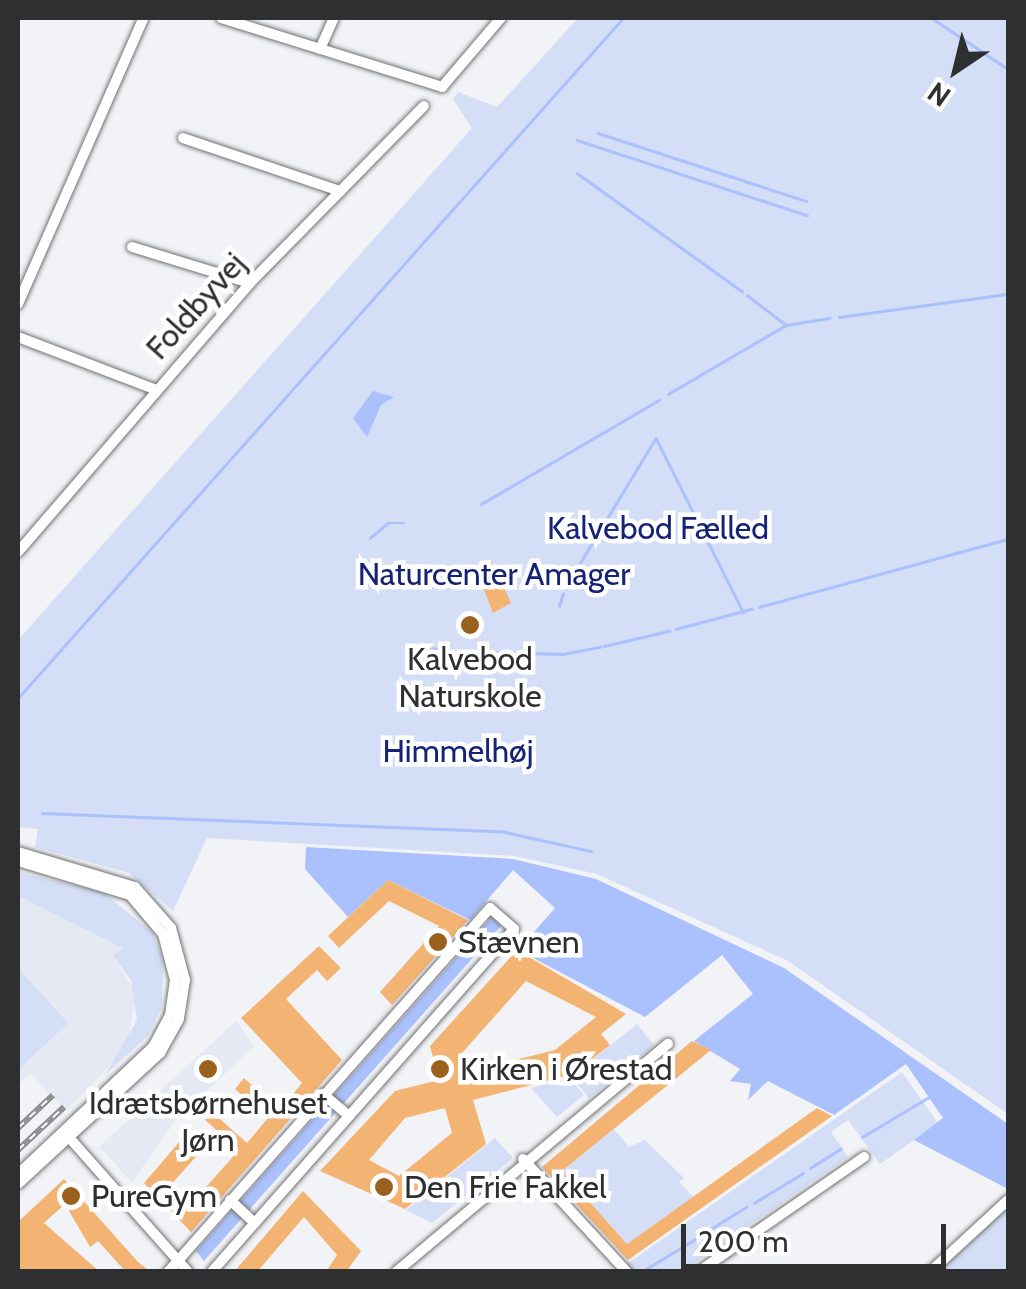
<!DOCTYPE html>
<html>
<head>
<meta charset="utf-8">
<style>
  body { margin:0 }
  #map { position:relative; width:1026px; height:1289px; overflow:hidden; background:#f2f3f6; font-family:Cabin,sans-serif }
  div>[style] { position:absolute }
  .built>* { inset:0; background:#e5e9f3 }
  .green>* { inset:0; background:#d4def6 }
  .water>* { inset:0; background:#abc1fd }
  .stream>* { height:2.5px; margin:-1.25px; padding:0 1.25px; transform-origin:1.25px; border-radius:1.25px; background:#abc1fd }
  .building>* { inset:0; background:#f3b372 }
  .roads { filter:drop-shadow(0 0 2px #717274) drop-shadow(0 0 2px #717274) }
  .minor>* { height:10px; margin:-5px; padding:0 5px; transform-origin:5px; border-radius:5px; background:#fff }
  .rail>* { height:6px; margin-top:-3px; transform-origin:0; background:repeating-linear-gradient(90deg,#fff 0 8px,#898a8c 0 16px); box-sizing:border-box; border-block:2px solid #898a8c }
  .dots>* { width:28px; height:28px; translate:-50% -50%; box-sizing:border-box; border:5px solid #fff; border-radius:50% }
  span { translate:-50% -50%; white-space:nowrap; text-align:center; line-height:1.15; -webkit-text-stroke:9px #fff; paint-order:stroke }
  .street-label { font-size:32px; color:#2e2f30 }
  .park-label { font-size:32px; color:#152376 }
  .poi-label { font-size:32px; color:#2e2f30 }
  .left { translate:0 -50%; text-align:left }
  .frame { position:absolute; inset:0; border:20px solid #2e2f30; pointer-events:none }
  .north { position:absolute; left:906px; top:20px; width:100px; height:100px; -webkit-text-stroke:8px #fff; paint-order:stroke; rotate:215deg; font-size:28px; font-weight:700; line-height:40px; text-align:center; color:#2e2f30 }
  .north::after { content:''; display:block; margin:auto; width:35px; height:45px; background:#2e2f30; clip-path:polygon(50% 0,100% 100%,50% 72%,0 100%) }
  .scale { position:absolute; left:681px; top:1224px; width:265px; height:45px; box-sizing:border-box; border:5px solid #2e2f30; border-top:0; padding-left:12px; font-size:30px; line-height:35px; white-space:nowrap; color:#2e2f30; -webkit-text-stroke:8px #fff; paint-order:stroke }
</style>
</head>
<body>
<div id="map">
  <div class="built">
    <i style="clip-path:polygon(18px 896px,124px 948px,113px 956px,136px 993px,127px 1048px,66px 1111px,30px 1074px,18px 1085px)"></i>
    <i style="clip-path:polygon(236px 1021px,254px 1046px,183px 1113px,160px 1091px)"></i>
    <i style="clip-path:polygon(156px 1094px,178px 1117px,132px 1182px,99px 1147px)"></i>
  </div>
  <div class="green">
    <i style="clip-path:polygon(578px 18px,1008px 18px,1008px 1114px,788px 961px,597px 874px,514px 856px,207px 838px,173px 911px,129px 873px,35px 847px,38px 829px,18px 827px,18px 640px,472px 128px,453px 99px,458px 92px,497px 107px)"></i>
    <i style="clip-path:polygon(18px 872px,103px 892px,153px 933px,163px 960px,162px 1007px,148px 1036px,105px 1075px,137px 1020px,131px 980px,113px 956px,123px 948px,18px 896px)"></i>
    <i style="clip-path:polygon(18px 968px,68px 1023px,18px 1070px)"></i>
    <i style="clip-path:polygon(637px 1024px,654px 1045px,589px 1098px,571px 1077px)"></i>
    <i style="clip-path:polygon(902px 1072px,938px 1123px,880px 1164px,848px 1120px,831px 1132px,848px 1157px,683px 1271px,633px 1271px,627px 1264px)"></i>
    <i style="clip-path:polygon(569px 1078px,584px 1095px,557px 1117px,531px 1088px)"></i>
    <i style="clip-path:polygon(614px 1129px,629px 1147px,645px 1140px,684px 1178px,679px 1182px,693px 1197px,627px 1244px,562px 1171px)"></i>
    <i style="clip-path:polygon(495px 1138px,513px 1158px,432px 1223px,406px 1210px)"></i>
    <i style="clip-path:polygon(1008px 1208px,1008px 1271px,939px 1271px,982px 1232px)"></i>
  </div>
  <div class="water">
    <i style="clip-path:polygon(373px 391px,394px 397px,381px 405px,367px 437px,353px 418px)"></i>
    <i style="clip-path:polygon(306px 847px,513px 859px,596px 879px,784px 968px,1008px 1124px,1008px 1189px,914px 1140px,943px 1118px,906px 1064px,834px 1115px,768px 1081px,748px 1100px,751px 1084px,730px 1081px,740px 1069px,694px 1041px,753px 994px,722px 955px,645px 1017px,518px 950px,555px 908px,513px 870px,470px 920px,388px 880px,348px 917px,305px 869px)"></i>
    <i style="clip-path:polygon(492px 917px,501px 926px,204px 1261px,196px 1251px)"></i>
  </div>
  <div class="stream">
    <i style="left:932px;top:18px;width:92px;rotate:33.9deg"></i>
    <i style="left:598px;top:133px;width:219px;rotate:18.1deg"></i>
    <i style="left:577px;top:140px;width:242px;rotate:18.1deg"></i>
    <i style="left:577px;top:173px;width:203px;rotate:35.6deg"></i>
    <i style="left:747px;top:295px;width:48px;rotate:37.3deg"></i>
    <i style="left:839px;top:317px;width:171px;rotate:-7.8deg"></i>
    <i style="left:668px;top:394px;width:137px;rotate:-30.3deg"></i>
    <i style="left:786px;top:325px;width:44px;rotate:-9.2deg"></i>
    <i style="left:656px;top:438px;width:195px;rotate:63.4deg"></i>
    <i style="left:481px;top:504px;width:206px;rotate:-30.3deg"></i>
    <i style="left:370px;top:538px;width:23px;rotate:-40deg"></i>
    <i style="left:388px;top:523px;width:16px"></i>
    <i style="left:580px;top:563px;width:145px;rotate:-58.8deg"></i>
    <i style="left:566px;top:589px;width:26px;rotate:-59deg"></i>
    <i style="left:559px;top:606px;width:13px;rotate:-72deg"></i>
    <i style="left:759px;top:607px;width:258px;rotate:-15.3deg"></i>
    <i style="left:676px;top:629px;width:78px;rotate:-14.9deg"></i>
    <i style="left:604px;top:646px;width:67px;rotate:-13deg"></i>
    <i style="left:422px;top:647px;width:32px;rotate:7deg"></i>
    <i style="left:466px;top:651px;width:97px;rotate:1.8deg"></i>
    <i style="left:563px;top:654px;width:38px;rotate:-11deg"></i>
    <i style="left:18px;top:698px;width:910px;rotate:-48.34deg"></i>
    <i style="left:42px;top:813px;width:463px;rotate:2.3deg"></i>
    <i style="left:505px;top:832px;width:88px;rotate:12.5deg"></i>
    <i style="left:862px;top:1137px;width:78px;rotate:-30.8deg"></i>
    <i style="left:810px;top:1168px;width:36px;rotate:-32deg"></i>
    <i style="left:754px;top:1203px;width:57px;rotate:-31.5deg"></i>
    <i style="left:709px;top:1230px;width:44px;rotate:-31.9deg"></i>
    <i style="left:641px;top:1272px;width:66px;rotate:-31.3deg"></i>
  </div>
  <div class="building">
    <i style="clip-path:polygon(491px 560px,511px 603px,493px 613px,476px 569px)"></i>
    <i style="clip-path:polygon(388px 880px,468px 920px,392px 1005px,380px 992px,439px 926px,389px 901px,339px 948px,328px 936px)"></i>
    <i style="clip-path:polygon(319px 946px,341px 968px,327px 981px,317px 970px,286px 999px,342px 1060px,191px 1232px,144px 1183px,187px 1133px,201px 1151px,168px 1188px,189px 1206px,239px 1150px,205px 1120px,212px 1112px,247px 1143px,268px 1118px,235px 1089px,244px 1078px,280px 1110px,302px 1083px,241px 1018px)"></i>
    <i style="clip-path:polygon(evenodd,517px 950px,626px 1014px,601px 1034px,610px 1045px,573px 1074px,473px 1100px,486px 1144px,405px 1209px,320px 1171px,395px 1091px,439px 1080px,430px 1046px,517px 950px,526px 981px,596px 1017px,555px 1050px,467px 1072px,462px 1053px,526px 981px,517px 950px,445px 1108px,452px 1133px,399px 1176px,369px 1160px,405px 1118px,445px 1108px)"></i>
    <i style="clip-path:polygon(692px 1041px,711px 1050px,562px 1171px,627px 1244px,817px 1108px,832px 1116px,628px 1260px,542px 1167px)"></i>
    <i style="clip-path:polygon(64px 1179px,138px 1262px,151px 1272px,126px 1272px,98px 1241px,90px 1247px,65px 1204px,44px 1223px,100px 1272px,18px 1272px,18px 1222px)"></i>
    <i style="clip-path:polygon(303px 1191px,361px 1251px,346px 1272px,326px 1272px,337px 1255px,304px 1217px,257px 1272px,234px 1272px)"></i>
  </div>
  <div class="roads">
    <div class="minor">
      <i style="left:221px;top:18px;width:232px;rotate:17.3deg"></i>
      <i style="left:442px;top:87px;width:91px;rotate:-49.5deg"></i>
      <i style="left:320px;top:49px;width:34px;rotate:-66deg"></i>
      <i style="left:183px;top:138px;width:166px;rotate:18.7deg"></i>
      <i style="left:132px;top:247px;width:123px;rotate:17deg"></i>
      <i style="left:18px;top:304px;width:311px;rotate:-66.3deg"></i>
      <i style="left:18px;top:337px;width:146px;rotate:20.9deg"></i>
      <i style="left:18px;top:552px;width:355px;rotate:-49.2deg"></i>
      <i style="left:250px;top:283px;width:248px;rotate:-45.5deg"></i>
      <i style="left:18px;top:852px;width:122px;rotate:16.7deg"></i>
      <i style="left:135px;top:887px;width:55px;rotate:48.7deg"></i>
      <i style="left:171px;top:928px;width:54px;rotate:74.9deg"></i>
      <i style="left:185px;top:980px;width:39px;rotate:99deg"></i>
      <i style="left:179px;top:1019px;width:39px;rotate:119deg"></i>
      <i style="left:160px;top:1053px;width:193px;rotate:137.3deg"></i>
      <i style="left:18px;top:861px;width:117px;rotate:16.9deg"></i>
      <i style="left:130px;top:895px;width:51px;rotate:49.8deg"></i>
      <i style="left:163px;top:934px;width:48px;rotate:75.4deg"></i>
      <i style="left:175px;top:980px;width:35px;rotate:98deg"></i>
      <i style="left:170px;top:1015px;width:36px;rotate:118deg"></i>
      <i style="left:153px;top:1047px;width:185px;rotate:136.7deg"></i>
      <i style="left:323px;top:1094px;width:34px;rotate:40deg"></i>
      <i style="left:66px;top:1134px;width:184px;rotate:48.5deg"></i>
      <i style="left:523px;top:1159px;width:154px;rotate:47.4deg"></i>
      <i style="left:230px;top:1200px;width:34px;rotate:43deg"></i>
      <i style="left:168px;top:1272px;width:486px;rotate:-48.5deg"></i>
      <i style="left:490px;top:908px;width:32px;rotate:41deg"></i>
      <i style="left:514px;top:929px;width:457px;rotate:131.4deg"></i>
      <i style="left:396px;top:1272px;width:355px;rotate:-40deg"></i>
      <i style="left:698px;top:1272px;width:202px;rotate:-34.7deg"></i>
      <i style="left:930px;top:1272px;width:106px;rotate:-42.7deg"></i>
    </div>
  </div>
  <div class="rail">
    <i style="left:18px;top:1128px;width:48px;rotate:-43.3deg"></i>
    <i style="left:18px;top:1150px;width:63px;rotate:-43.1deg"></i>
  </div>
  <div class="dots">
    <i style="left:470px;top:625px;background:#9a611e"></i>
    <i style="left:438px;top:942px;background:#9a611e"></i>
    <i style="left:208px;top:1069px;background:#9a611e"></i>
    <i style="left:440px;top:1069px;background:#9a611e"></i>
    <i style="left:384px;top:1187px;background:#9a611e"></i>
    <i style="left:71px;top:1196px;background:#9a611e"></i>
  </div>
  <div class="street-label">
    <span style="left:196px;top:306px;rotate:-48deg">Foldbyvej</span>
  </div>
  <div class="park-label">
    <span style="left:658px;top:528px">Kalvebod Fælled</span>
    <span style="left:494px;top:574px">Naturcenter Amager</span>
    <span style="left:458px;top:751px">Himmelhøj</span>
  </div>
  <div class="poi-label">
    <span style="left:470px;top:678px">Kalvebod<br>Naturskole</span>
    <span class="left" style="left:458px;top:942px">Stævnen</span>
    <span class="left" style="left:460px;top:1069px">Kirken i Ørestad</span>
    <span style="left:208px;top:1122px">Idrætsbørnehuset<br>Jørn</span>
    <span class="left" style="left:404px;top:1187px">Den Frie Fakkel</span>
    <span class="left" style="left:91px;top:1196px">PureGym</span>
  </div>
  <div class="frame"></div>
  <div class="north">N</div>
  <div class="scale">200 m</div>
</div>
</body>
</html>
